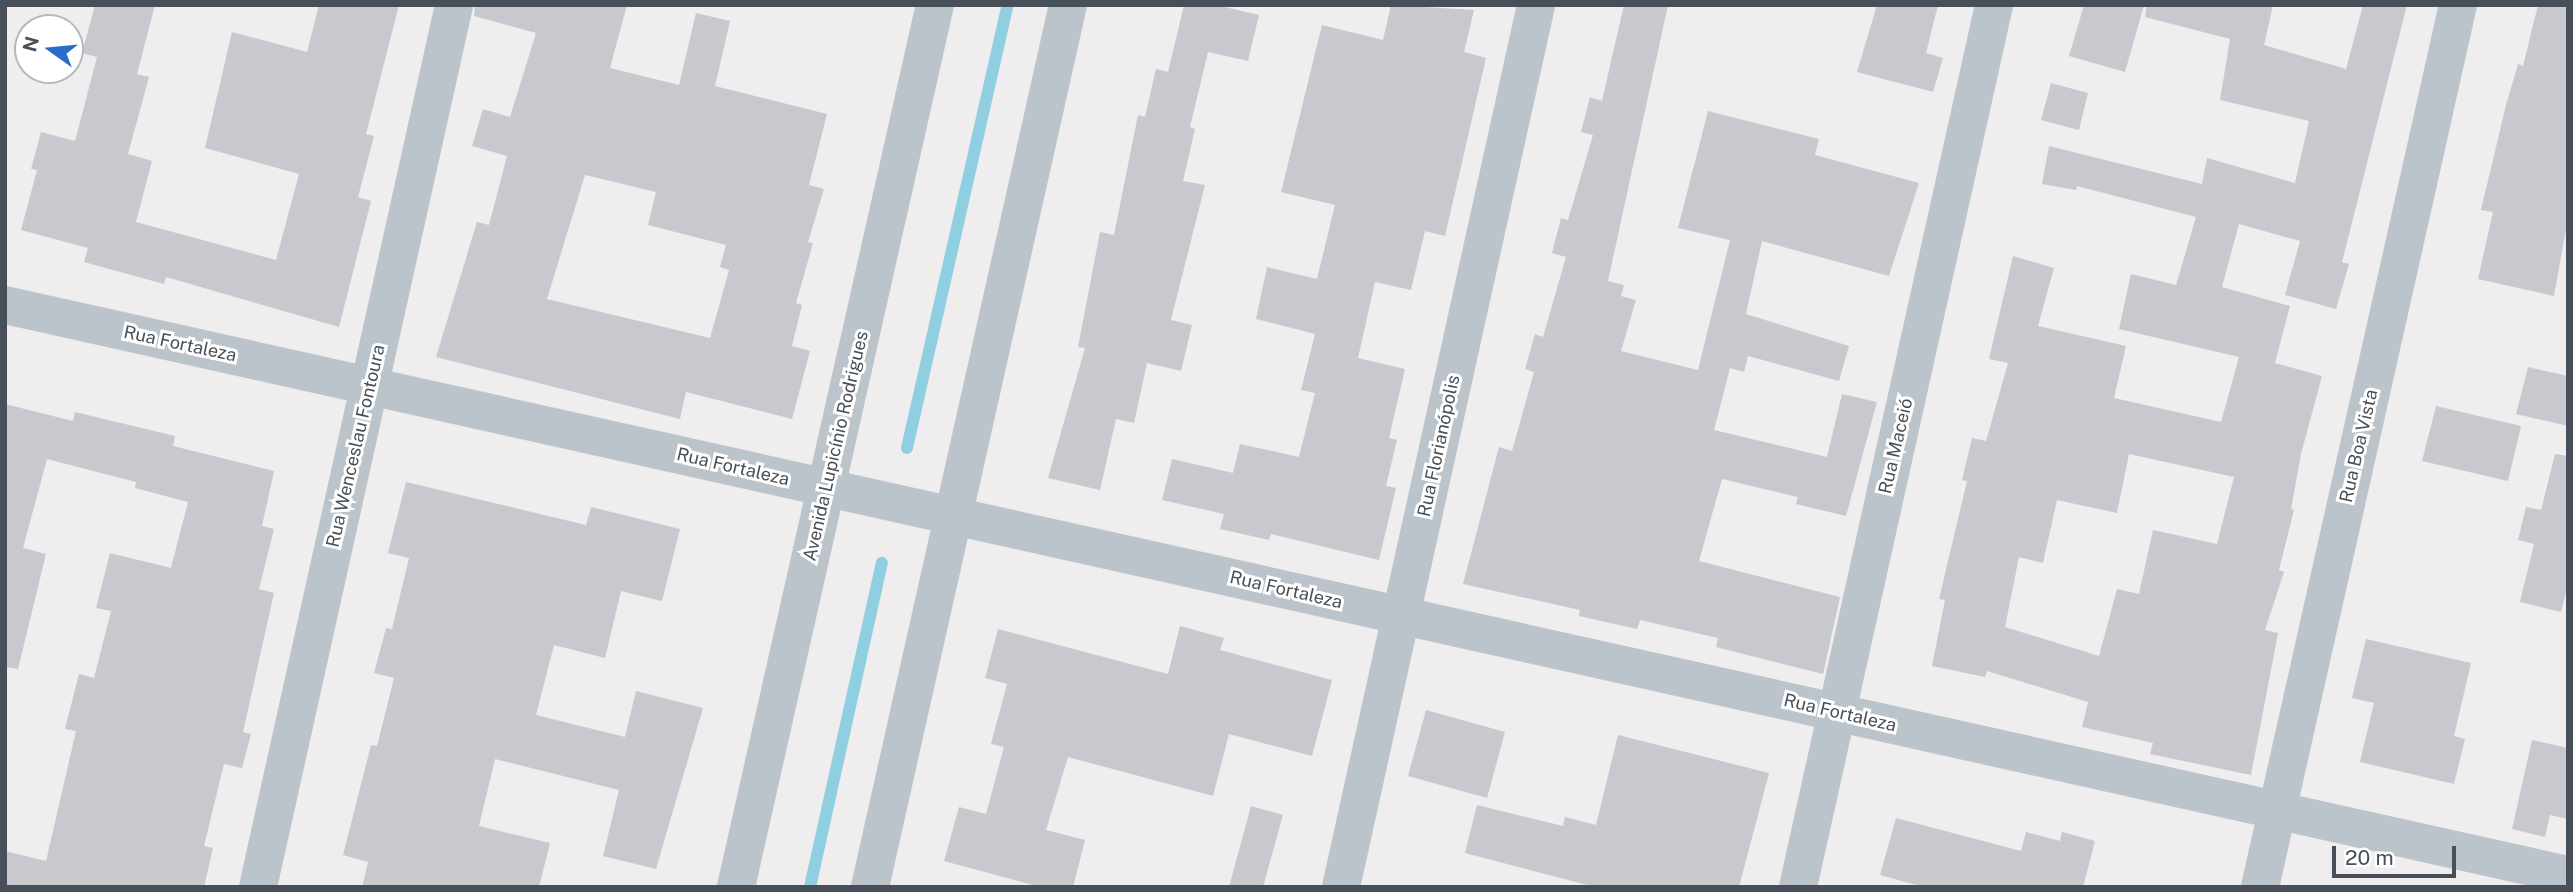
<!DOCTYPE html>
<html>
<head>
<meta charset="utf-8">
<style>
  body { margin:0 }
  #map { position:relative; width:2573px; height:892px; overflow:hidden; background:#efeded; font-family:"Public Sans",sans-serif }
  div>[style] { position:absolute }
  .stream>* { height:12px; margin:-6px; padding:0 6px; transform-origin:6px; border-radius:6px; background:#90cee2 }
  .building>* { inset:0; background:#c7c9cf }
  .minor>* { height:38px; margin:-19px; padding:0 19px; transform-origin:19px; border-radius:19px; background:#bcc4cb }
  .tertiary>* { height:38px; margin:-19px; padding:0 19px; transform-origin:19px; border-radius:19px; background:#bcc4cb }
  span { translate:-50% -50%; white-space:nowrap; text-align:center; line-height:1.15; -webkit-text-stroke:6px #fff; paint-order:stroke }
  .street-label { font-size:18px; color:#474f58 }
  .frame { position:absolute; inset:0; border:7px solid #474f58; pointer-events:none }
  .north { position:absolute; left:14px; top:14px; width:70px; height:70px; box-sizing:border-box; background:#fff; border:2px solid #b5b9bc; border-radius:50%; rotate:285deg; font-size:19px; font-weight:700; line-height:28px; text-align:center; color:#474f58 }
  .north::after { content:''; display:block; margin:auto; width:24px; height:32px; background:#2b6ccb; clip-path:polygon(50% 0,100% 100%,50% 72%,0 100%) }
  .scale { position:absolute; left:2332px; top:846px; width:124px; height:32px; box-sizing:border-box; border:4px solid #474f58; border-top:0; padding-left:9px; font-size:21px; line-height:24px; white-space:nowrap; color:#474f58; -webkit-text-stroke:5px #fff; paint-order:stroke }
</style>
</head>
<body>
<div id="map">
  <div class="stream">
    <i style="left:907px;top:448px;width:454px;rotate:-77.2deg"></i>
    <i style="left:810px;top:887px;width:332px;rotate:-77.5deg"></i>
  </div>
  <div class="building">
    <i style="clip-path:polygon(95px 5px,155px 5px,137px 74px,149px 77px,128px 154px,152px 161px,136px 222px,276px 260px,299px 174px,205px 148px,232px 32px,307px 52px,319px 5px,399px 5px,366px 134px,374px 136px,358px 197px,371px 201px,339px 327px,166px 277px,164px 284px,84px 262px,88px 248px,21px 230px,37px 170px,31px 169px,41px 132px,75px 141px,97px 57px,82px 53px)"></i>
    <i style="clip-path:polygon(evenodd,475px 5px,627px 5px,610px 68px,679px 85px,696px 13px,730px 21px,715px 86px,827px 114px,809px 185px,824px 189px,808px 242px,813px 243px,796px 303px,802px 305px,792px 346px,810px 351px,792px 419px,686px 392px,680px 419px,436px 357px,477px 222px,489px 225px,507px 156px,472px 146px,483px 109px,510px 117px,536px 33px,474px 16px,475px 5px,585px 175px,656px 192px,648px 225px,726px 245px,720px 267px,729px 270px,710px 338px,547px 299px,585px 175px)"></i>
    <i style="clip-path:polygon(1184px 5px,1216px 5px,1259px 15px,1248px 61px,1208px 52px,1190px 127px,1195px 129px,1183px 181px,1205px 185px,1171px 320px,1192px 325px,1181px 371px,1147px 363px,1134px 423px,1116px 419px,1100px 490px,1048px 478px,1085px 348px,1078px 347px,1100px 232px,1114px 235px,1138px 115px,1145px 117px,1156px 69px,1168px 72px)"></i>
    <i style="clip-path:polygon(1391px 5px,1474px 10px,1464px 52px,1486px 58px,1445px 236px,1425px 231px,1411px 290px,1375px 282px,1358px 358px,1405px 369px,1389px 438px,1397px 440px,1386px 486px,1396px 488px,1379px 560px,1271px 534px,1269px 540px,1220px 529px,1224px 514px,1162px 500px,1172px 459px,1233px 473px,1240px 444px,1299px 457px,1315px 393px,1301px 390px,1315px 334px,1256px 319px,1267px 267px,1317px 279px,1335px 205px,1281px 192px,1322px 25px,1383px 40px)"></i>
    <i style="clip-path:polygon(1624px 5px,1668px 5px,1608px 281px,1624px 285px,1621px 296px,1636px 300px,1621px 351px,1698px 370px,1730px 240px,1678px 228px,1708px 111px,1819px 139px,1815px 155px,1919px 183px,1889px 276px,1762px 241px,1746px 314px,1849px 346px,1839px 381px,1748px 356px,1744px 372px,1730px 368px,1714px 430px,1827px 457px,1842px 394px,1877px 402px,1846px 516px,1796px 504px,1798px 497px,1722px 479px,1699px 561px,1840px 597px,1823px 674px,1716px 647px,1718px 638px,1640px 620px,1637px 629px,1579px 616px,1580px 610px,1463px 584px,1499px 447px,1512px 451px,1534px 372px,1525px 369px,1535px 334px,1543px 337px,1566px 257px,1552px 253px,1561px 218px,1568px 220px,1593px 135px,1581px 132px,1590px 97px,1602px 101px)"></i>
    <i style="clip-path:polygon(1877px 5px,1938px 5px,1926px 53px,1943px 58px,1933px 92px,1857px 72px)"></i>
    <i style="clip-path:polygon(2084px 5px,2144px 5px,2125px 72px,2069px 56px)"></i>
    <i style="clip-path:polygon(evenodd,2147px 5px,2273px 5px,2264px 45px,2346px 69px,2363px 5px,2407px 5px,2342px 262px,2349px 264px,2336px 309px,2285px 295px,2300px 241px,2239px 224px,2222px 287px,2290px 306px,2275px 363px,2322px 376px,2301px 454px,2291px 509px,2294px 510px,2279px 570px,2284px 572px,2265px 630px,2278px 633px,2251px 775px,2150px 754px,2153px 743px,2082px 727px,2088px 702px,1987px 671px,1985px 677px,1932px 666px,1945px 600px,1939px 599px,1967px 481px,1962px 480px,1972px 438px,1986px 441px,2008px 363px,1989px 359px,2013px 256px,2054px 268px,2038px 326px,2126px 346px,2114px 398px,2221px 422px,2239px 357px,2119px 329px,2131px 274px,2176px 285px,2196px 217px,2077px 186px,2076px 190px,2042px 184px,2049px 146px,2202px 184px,2207px 158px,2295px 183px,2309px 121px,2220px 100px,2230px 39px,2145px 17px,2147px 5px,2129px 454px,2234px 477px,2217px 544px,2153px 530px,2139px 594px,2117px 589px,2099px 656px,2005px 627px,2019px 557px,2043px 563px,2057px 500px,2117px 513px,2129px 454px)"></i>
    <i style="clip-path:polygon(2538px 5px,2568px 5px,2568px 218px,2554px 296px,2478px 279px,2493px 212px,2481px 210px,2506px 105px,2518px 64px,2523px 66px)"></i>
    <i style="clip-path:polygon(2051px 83px,2088px 93px,2079px 130px,2041px 120px)"></i>
    <i style="clip-path:polygon(2528px 367px,2568px 376px,2568px 426px,2516px 414px)"></i>
    <i style="clip-path:polygon(5px 404px,73px 421px,75px 412px,175px 436px,173px 446px,274px 471px,262px 526px,274px 529px,259px 589px,274px 593px,243px 732px,251px 734px,242px 768px,224px 764px,204px 846px,213px 848px,204px 887px,5px 887px,5px 851px,46px 861px,76px 731px,65px 729px,79px 674px,94px 678px,111px 611px,96px 608px,110px 553px,171px 568px,188px 502px,135px 488px,136px 482px,47px 459px,23px 548px,46px 554px,18px 669px,5px 667px)"></i>
    <i style="clip-path:polygon(2436px 406px,2521px 426px,2508px 481px,2422px 461px)"></i>
    <i style="clip-path:polygon(2555px 454px,2568px 456px,2568px 584px,2561px 612px,2520px 602px,2534px 544px,2518px 540px,2526px 507px,2541px 510px)"></i>
    <i style="clip-path:polygon(406px 482px,586px 525px,591px 507px,680px 529px,662px 601px,621px 591px,605px 658px,554px 645px,536px 715px,625px 737px,636px 691px,703px 708px,656px 869px,603px 856px,619px 790px,495px 759px,479px 826px,550px 843px,539px 887px,362px 887px,368px 862px,343px 855px,371px 745px,377px 746px,394px 678px,374px 673px,386px 628px,392px 629px,409px 558px,388px 553px)"></i>
    <i style="clip-path:polygon(1180px 626px,1224px 638px,1220px 650px,1332px 680px,1312px 756px,1229px 734px,1213px 796px,1068px 757px,1046px 830px,1085px 840px,1073px 887px,1040px 887px,944px 861px,959px 807px,986px 814px,1004px 747px,991px 744px,1007px 684px,985px 678px,998px 629px,1168px 674px)"></i>
    <i style="clip-path:polygon(2366px 639px,2471px 663px,2454px 736px,2465px 739px,2454px 784px,2360px 762px,2374px 703px,2352px 698px)"></i>
    <i style="clip-path:polygon(1426px 710px,1505px 732px,1487px 798px,1408px 776px)"></i>
    <i style="clip-path:polygon(1618px 735px,1769px 773px,1739px 887px,1595px 887px,1465px 853px,1477px 805px,1563px 826px,1565px 817px,1596px 825px)"></i>
    <i style="clip-path:polygon(2532px 740px,2568px 748px,2568px 819px,2550px 815px,2545px 837px,2512px 829px)"></i>
    <i style="clip-path:polygon(1251px 806px,1283px 815px,1263px 887px,1229px 887px)"></i>
    <i style="clip-path:polygon(1896px 818px,2021px 851px,2026px 832px,2060px 841px,2062px 832px,2095px 841px,2083px 887px,1924px 887px,1880px 875px)"></i>
  </div>
  <div class="minor">
    <i style="left:5px;top:305px;width:2626px;rotate:12.54deg"></i>
    <i style="left:258px;top:887px;width:904px;rotate:-77.47deg"></i>
    <i style="left:1341px;top:887px;width:903px;rotate:-77.53deg"></i>
    <i style="left:1798px;top:887px;width:904px;rotate:-77.47deg"></i>
    <i style="left:2260px;top:887px;width:904px;rotate:-77.35deg"></i>
  </div>
  <div class="tertiary">
    <i style="left:736px;top:887px;width:904px;rotate:-77.29deg"></i>
    <i style="left:870px;top:887px;width:904px;rotate:-77.35deg"></i>
  </div>
  <div class="street-label">
    <span style="left:180px;top:344px;rotate:12deg">Rua Fortaleza</span>
    <span style="left:356px;top:446px;rotate:-77deg">Rua Wenceslau Fontoura</span>
    <span style="left:836px;top:446px;rotate:-77deg">Avenida Lupicínio Rodrigues</span>
    <span style="left:1439px;top:446px;rotate:-78deg">Rua Florianópolis</span>
    <span style="left:1896px;top:446px;rotate:-77deg">Rua Maceió</span>
    <span style="left:2359px;top:446px;rotate:-77deg">Rua Boa Vista</span>
    <span style="left:733px;top:467px;rotate:13deg">Rua Fortaleza</span>
    <span style="left:1286px;top:590px;rotate:13deg">Rua Fortaleza</span>
    <span style="left:1840px;top:713px;rotate:13deg">Rua Fortaleza</span>
  </div>
  <div class="frame"></div>
  <div class="north">N</div>
  <div class="scale">20 m</div>
</div>
</body>
</html>
